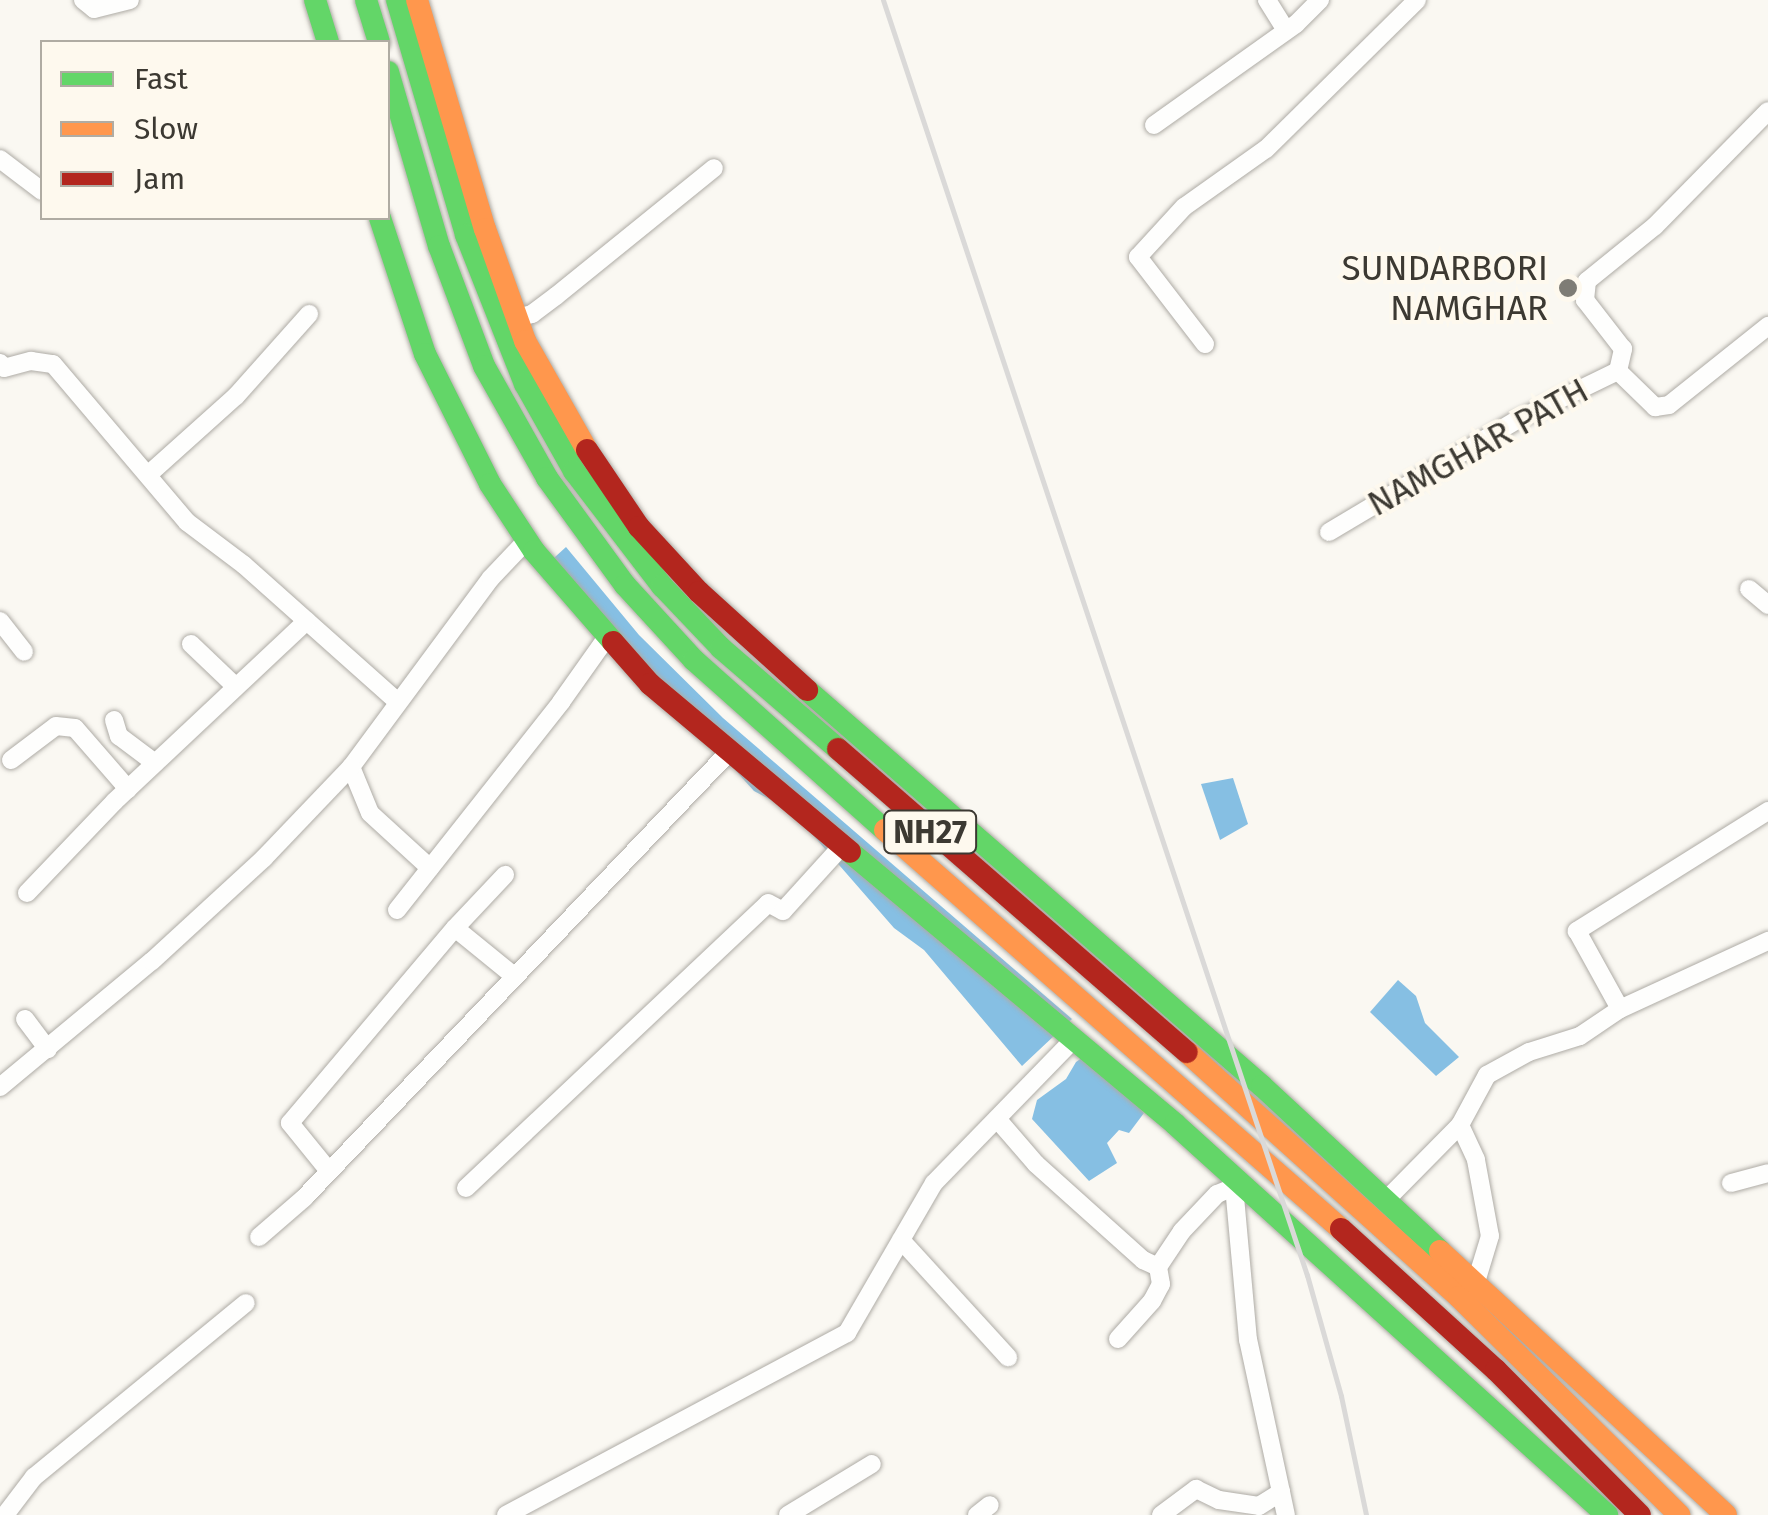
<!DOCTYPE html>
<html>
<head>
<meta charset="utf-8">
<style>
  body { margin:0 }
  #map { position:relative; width:1768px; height:1515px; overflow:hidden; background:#faf8f2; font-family:"Fira Sans",sans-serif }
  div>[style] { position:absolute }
  .water>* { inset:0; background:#86bfe3 }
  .roads { filter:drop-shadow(0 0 2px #aeaba5) drop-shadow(0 0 2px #aeaba5) }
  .street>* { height:18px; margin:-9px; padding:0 9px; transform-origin:9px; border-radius:9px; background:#fefefd }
  .fast>* { height:22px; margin:-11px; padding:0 11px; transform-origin:11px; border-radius:11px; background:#63d668 }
  .slow>* { height:22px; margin:-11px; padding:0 11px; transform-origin:11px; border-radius:11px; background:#ff974d }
  .jam>* { height:22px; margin:-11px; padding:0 11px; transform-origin:11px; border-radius:11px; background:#b3261e }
  .rail>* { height:5px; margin:-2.5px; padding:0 2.5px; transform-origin:2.5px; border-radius:2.5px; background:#dad9d8 }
  .dots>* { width:28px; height:28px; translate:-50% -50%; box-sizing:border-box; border:5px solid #fef9ee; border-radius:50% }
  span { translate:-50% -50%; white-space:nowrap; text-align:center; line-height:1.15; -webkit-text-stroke:8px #fef9ee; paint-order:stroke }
  .shield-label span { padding:2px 8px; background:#fef9ee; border:2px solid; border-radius:8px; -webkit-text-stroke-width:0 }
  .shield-label { font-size:32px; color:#3c3932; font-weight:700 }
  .poi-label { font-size:35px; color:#3c3932 }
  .right { translate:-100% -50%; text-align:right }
  .street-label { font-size:35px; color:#3c3932 }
  .legend { position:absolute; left:40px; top:40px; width:350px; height:180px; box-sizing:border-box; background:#fef9ee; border:2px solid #b0aca3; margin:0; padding:12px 18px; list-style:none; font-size:30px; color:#3c3932 }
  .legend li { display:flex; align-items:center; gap:20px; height:50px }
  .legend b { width:50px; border:2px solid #b0aca3 }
</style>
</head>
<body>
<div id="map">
  <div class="water">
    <i style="clip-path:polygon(566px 547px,639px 635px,723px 718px,1072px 1019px,1022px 1066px,924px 950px,894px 928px,792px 811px,754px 791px,637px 661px,544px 567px)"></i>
    <i style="clip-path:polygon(1233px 778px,1248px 824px,1220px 840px,1201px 784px)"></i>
    <i style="clip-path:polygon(1398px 980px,1416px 996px,1425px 1023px,1459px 1057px,1436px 1076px,1370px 1012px)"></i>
    <i style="clip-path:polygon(1089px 1053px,1144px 1113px,1129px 1133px,1119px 1130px,1107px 1143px,1117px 1163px,1089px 1181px,1032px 1119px,1037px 1100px,1066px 1079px,1076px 1062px)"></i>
  </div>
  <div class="roads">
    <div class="street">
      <i style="left:83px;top:0;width:14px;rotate:39deg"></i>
      <i style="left:94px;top:9px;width:37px;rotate:-14deg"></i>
      <i style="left:1267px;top:0;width:36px;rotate:58deg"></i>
      <i style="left:1154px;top:125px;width:174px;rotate:-35.4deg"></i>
      <i style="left:1296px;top:24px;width:34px;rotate:-45deg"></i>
      <i style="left:0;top:159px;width:53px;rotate:37.3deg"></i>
      <i style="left:517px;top:318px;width:16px;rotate:-15deg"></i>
      <i style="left:532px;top:314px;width:30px;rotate:-37deg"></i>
      <i style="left:556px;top:296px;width:203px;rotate:-39deg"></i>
      <i style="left:1205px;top:344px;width:110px;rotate:-127.6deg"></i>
      <i style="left:1138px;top:257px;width:68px;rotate:-47.4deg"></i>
      <i style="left:1184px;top:207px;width:100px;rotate:-35.3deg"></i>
      <i style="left:1266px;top:149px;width:212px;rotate:-44.6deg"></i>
      <i style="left:0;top:363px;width:6px;rotate:51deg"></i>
      <i style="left:4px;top:368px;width:28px;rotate:-15deg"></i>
      <i style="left:31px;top:361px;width:22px;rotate:8deg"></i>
      <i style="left:53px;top:364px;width:207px;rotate:49.7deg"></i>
      <i style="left:187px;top:522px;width:71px;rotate:37deg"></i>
      <i style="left:244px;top:565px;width:206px;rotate:41.7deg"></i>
      <i style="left:1618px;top:371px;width:23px;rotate:-77deg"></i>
      <i style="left:1623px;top:349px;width:62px;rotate:-127.8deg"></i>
      <i style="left:1585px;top:300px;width:19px;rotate:-84deg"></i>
      <i style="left:1587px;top:281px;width:87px;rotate:-39deg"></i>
      <i style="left:1655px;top:226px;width:161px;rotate:-45.5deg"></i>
      <i style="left:149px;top:474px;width:117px;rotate:-41.9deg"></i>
      <i style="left:236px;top:396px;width:110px;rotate:-48.3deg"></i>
      <i style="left:1329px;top:532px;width:217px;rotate:-30.8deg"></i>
      <i style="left:1515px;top:421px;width:114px;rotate:-25.9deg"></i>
      <i style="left:1618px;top:371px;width:52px;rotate:44.2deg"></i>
      <i style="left:1655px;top:407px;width:14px;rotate:-8deg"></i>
      <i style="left:1669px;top:405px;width:127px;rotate:-38.6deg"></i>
      <i style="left:1749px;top:589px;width:25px;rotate:40deg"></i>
      <i style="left:0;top:621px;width:39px;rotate:52deg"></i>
      <i style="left:191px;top:644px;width:62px;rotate:43.7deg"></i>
      <i style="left:114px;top:720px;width:17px;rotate:73deg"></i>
      <i style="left:119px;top:736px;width:45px;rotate:36.9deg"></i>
      <i style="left:11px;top:760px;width:56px;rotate:-37.1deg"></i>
      <i style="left:56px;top:726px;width:19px;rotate:6deg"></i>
      <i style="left:75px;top:728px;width:81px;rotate:49deg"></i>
      <i style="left:1768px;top:811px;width:226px;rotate:147.9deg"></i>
      <i style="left:1577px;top:931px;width:89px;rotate:61.1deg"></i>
      <i style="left:1620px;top:1009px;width:163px;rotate:-24.7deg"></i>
      <i style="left:430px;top:868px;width:81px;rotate:-137.5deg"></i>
      <i style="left:370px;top:813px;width:50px;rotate:-112.4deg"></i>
      <i style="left:351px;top:767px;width:235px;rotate:-53.5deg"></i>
      <i style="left:491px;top:578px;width:52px;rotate:-46.5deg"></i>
      <i style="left:27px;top:893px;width:127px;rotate:-46.3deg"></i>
      <i style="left:115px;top:801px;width:263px;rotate:-43.2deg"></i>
      <i style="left:397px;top:910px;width:265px;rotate:-51.7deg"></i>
      <i style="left:561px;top:702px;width:80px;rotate:-54.7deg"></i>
      <i style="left:455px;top:928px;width:73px;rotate:-46.7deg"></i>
      <i style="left:25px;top:1019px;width:38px;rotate:53deg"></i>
      <i style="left:0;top:1087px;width:197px;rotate:-39.7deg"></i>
      <i style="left:152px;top:961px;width:152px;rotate:-42.6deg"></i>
      <i style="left:264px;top:858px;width:126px;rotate:-46.3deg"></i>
      <i style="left:998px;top:1120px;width:58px;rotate:49.2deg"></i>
      <i style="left:1036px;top:1164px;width:144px;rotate:41.9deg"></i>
      <i style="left:1143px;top:1260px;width:17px;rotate:25deg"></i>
      <i style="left:1460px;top:1125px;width:38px;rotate:65deg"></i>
      <i style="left:1476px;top:1160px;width:77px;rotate:79.6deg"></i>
      <i style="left:1490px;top:1236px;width:48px;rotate:106.9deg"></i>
      <i style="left:329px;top:1171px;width:62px;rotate:-129.1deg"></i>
      <i style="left:290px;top:1123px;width:255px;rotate:-49.8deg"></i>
      <i style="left:455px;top:928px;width:76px;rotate:39.1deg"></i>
      <i style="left:1731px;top:1183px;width:38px;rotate:-15deg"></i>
      <i style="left:466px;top:1188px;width:415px;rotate:-43.3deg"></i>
      <i style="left:768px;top:903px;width:17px;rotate:28deg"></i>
      <i style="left:783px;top:911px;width:88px;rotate:-47.8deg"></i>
      <i style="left:1386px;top:1200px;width:105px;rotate:-45.4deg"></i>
      <i style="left:1460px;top:1125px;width:57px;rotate:-61.6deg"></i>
      <i style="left:1487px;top:1075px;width:48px;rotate:-28.7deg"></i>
      <i style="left:1529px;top:1052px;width:53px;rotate:-17.4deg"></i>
      <i style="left:1580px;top:1036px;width:48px;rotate:-34deg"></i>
      <i style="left:259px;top:1237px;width:60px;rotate:-40.9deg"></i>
      <i style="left:304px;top:1198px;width:615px;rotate:-46.38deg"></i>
      <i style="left:901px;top:1240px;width:159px;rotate:47.6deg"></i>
      <i style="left:1118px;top:1339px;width:51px;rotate:-48.2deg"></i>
      <i style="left:1152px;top:1301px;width:19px;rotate:-62deg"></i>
      <i style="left:1161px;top:1284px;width:17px;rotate:-100deg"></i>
      <i style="left:1158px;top:1267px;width:43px;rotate:-56.3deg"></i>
      <i style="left:1182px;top:1231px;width:51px;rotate:-46.6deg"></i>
      <i style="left:1217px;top:1194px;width:18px;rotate:-22deg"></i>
      <i style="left:1281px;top:1492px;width:24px;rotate:78deg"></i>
      <i style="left:5px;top:1515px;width:48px;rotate:-52.7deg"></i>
      <i style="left:34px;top:1477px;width:274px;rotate:-39.4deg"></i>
      <i style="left:506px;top:1515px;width:387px;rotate:-28.1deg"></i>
      <i style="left:847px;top:1333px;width:173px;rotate:-59.9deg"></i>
      <i style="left:934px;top:1183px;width:201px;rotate:-45.8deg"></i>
      <i style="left:788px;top:1515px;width:98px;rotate:-31.3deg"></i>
      <i style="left:977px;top:1515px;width:16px;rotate:-38deg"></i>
      <i style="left:1161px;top:1515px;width:44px;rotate:-36.6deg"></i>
      <i style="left:1196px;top:1489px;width:25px;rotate:26deg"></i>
      <i style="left:1219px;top:1500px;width:40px;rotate:8.5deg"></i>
      <i style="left:1259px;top:1506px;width:26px;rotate:-32deg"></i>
      <i style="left:1281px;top:1492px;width:156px;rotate:-102.2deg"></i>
      <i style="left:1248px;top:1340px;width:166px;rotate:-95.2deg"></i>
    </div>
    <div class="fast">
      <i style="left:315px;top:0;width:44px;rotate:72.8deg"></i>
      <i style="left:366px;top:0;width:44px;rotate:72.8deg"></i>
      <i style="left:397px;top:0;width:245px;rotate:73.6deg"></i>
      <i style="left:466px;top:235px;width:160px;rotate:68.4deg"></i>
      <i style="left:525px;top:384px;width:100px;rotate:60.6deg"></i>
      <i style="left:574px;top:471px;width:145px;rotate:52.6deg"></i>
      <i style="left:662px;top:586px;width:86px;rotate:46.4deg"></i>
      <i style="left:721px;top:648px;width:155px;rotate:40.8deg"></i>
      <i style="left:388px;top:72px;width:181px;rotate:73.7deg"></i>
      <i style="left:439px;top:246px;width:128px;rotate:69.4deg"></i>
      <i style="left:484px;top:366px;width:129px;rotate:60.6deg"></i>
      <i style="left:547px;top:478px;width:132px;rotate:53.9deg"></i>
      <i style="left:625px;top:585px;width:102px;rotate:47.4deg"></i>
      <i style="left:694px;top:660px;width:256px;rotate:41.7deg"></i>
      <i style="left:380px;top:218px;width:143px;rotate:71.7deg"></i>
      <i style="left:425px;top:354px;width:145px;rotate:63.4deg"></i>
      <i style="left:490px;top:484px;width:80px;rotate:56.7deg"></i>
      <i style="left:534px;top:551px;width:121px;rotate:49deg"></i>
      <i style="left:807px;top:690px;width:603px;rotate:41.03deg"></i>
      <i style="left:1262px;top:1086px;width:243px;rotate:42.8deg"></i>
      <i style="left:850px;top:852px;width:424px;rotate:39.9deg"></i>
      <i style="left:1175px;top:1124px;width:583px;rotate:42.15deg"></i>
    </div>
    <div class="slow">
      <i style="left:417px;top:0;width:239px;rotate:73.5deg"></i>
      <i style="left:485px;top:229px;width:119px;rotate:70.3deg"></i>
      <i style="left:525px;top:341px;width:125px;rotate:60.4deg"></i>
      <i style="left:885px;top:830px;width:606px;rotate:41.19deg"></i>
      <i style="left:1187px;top:1052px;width:366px;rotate:42deg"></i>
      <i style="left:1459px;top:1297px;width:310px;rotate:44.7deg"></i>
      <i style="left:1440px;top:1251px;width:389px;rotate:42.7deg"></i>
    </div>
    <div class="jam">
      <i style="left:587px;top:450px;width:93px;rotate:56deg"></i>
      <i style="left:639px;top:527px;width:88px;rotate:47.3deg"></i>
      <i style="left:699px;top:592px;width:146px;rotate:42.2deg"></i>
      <i style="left:613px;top:642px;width:56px;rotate:48.6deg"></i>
      <i style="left:650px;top:684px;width:261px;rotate:40deg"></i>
      <i style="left:838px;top:749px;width:462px;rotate:41deg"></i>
      <i style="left:1341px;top:1229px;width:210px;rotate:42.3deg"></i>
      <i style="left:1496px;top:1370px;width:204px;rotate:45.2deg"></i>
    </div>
  </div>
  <div class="rail">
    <i style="left:883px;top:0;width:1344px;rotate:71.61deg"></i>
    <i style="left:1307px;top:1275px;width:126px;rotate:74.3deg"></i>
    <i style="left:1341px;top:1396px;width:122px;rotate:78.1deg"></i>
  </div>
  <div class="dots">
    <i style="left:1568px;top:288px;background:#7e7c75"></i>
  </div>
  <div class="shield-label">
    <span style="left:930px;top:832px">NH27</span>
  </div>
  <div class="poi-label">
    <span class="right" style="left:1548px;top:288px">SUNDARBORI<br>NAMGHAR</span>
  </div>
  <div class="street-label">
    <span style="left:1478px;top:447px;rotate:-29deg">NAMGHAR PATH</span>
  </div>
  <ul class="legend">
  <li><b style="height:12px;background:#63d668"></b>Fast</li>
  <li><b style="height:12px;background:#ff974d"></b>Slow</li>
  <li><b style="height:12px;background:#b3261e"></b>Jam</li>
  </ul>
</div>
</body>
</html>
